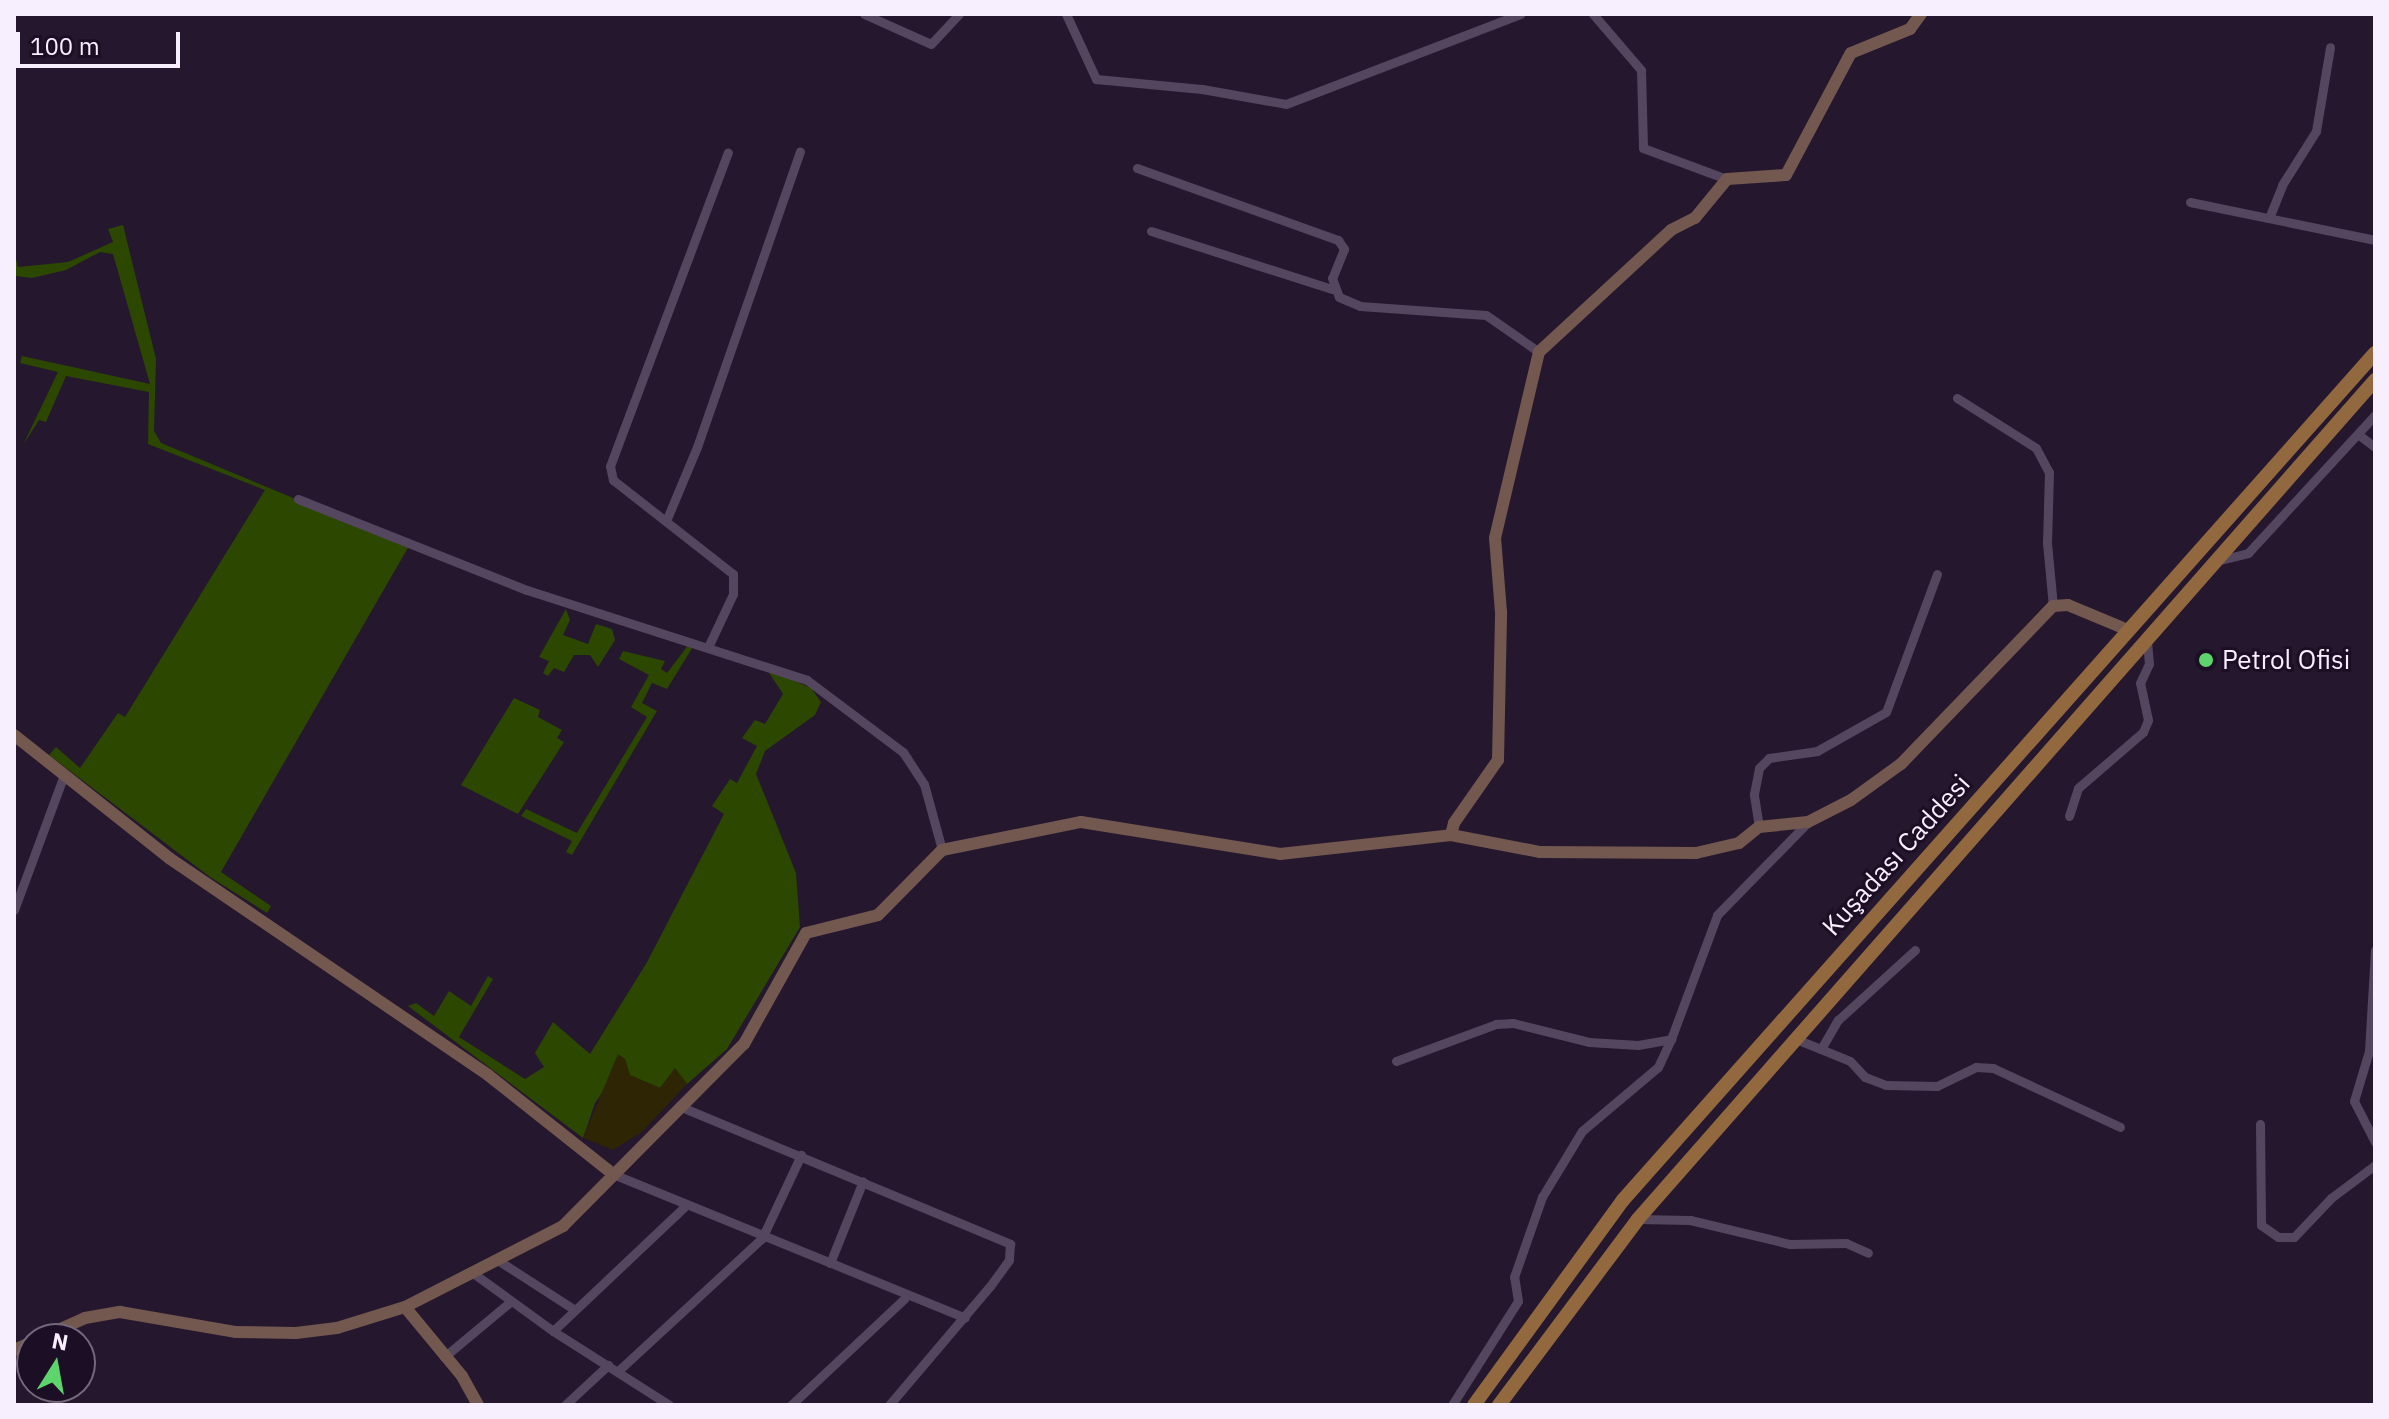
<!DOCTYPE html>
<html>
<head>
<meta charset="utf-8">
<style>
  body { margin:0 }
  #map { position:relative; width:2389px; height:1419px; overflow:hidden; background:#25172e; font-family:"IBM Plex Sans",sans-serif }
  div>[style] { position:absolute }
  .green>* { inset:0; background:#2c4700 }
  .sand>* { inset:0; background:#2d2504 }
  .street>* { height:9px; margin:-4.5px; padding:0 4.5px; transform-origin:4.5px; border-radius:4.5px; background:#554660 }
  .secondary>* { height:12px; margin:-6px; padding:0 6px; transform-origin:6px; border-radius:6px; background:#73584f }
  .primary>* { height:14px; margin:-7px; padding:0 7px; transform-origin:7px; border-radius:7px; background:#92693e }
  .dots>* { width:22px; height:22px; translate:-50% -50%; box-sizing:border-box; border:4px solid #1c0e24; border-radius:50% }
  span { translate:-50% -50%; white-space:nowrap; text-align:center; line-height:1.15; -webkit-text-stroke:6px #1c0e24; paint-order:stroke }
  .poi-label { font-size:26px; color:#f7eefe }
  .left { translate:0 -50%; text-align:left }
  .street-label { font-size:26px; color:#f7eefe }
  .frame { position:absolute; inset:0; border:16px solid #f7eefe; pointer-events:none }
  .north { position:absolute; left:16px; top:1323px; width:80px; height:80px; box-sizing:border-box; background:#1c0e24; border:2px solid #74687b; border-radius:50%; rotate:11deg; font-size:22px; font-weight:700; line-height:32px; text-align:center; color:#f7eefe }
  .north::after { content:''; display:block; margin:auto; width:28px; height:36px; background:#5ed56c; clip-path:polygon(50% 0,100% 100%,50% 72%,0 100%) }
  .scale { position:absolute; left:16px; top:32px; width:164px; height:36px; box-sizing:border-box; border:4px solid #f7eefe; border-top:0; padding-left:10px; font-size:24px; line-height:28px; white-space:nowrap; color:#f7eefe; -webkit-text-stroke:6px #1c0e24; paint-order:stroke }
</style>
</head>
<body>
<div id="map">
  <div class="green">
    <i style="clip-path:polygon(123px 225px,156px 359px,154px 431px,161px 443px,409px 546px,221px 872px,271px 906px,267px 913px,210px 877px,49px 755px,56px 747px,80px 768px,118px 713px,125px 717px,265px 490px,148px 444px,149px 392px,66px 376px,46px 422px,39px 420px,23px 445px,58px 372px,20px 363px,22px 356px,150px 384px,113px 254px,100px 252px,66px 270px,32px 278px,16px 276px,14px 266px,14px 251px,18px 267px,68px 262px,113px 242px,108px 229px)"></i>
    <i style="clip-path:polygon(566px 609px,570px 620px,563px 635px,588px 644px,596px 624px,612px 629px,615px 640px,598px 667px,590px 655px,574px 655px,564px 672px,554px 668px,548px 676px,543px 673px,549px 661px,539px 657px)"></i>
    <i style="clip-path:polygon(689px 644px,694px 645px,667px 689px,652px 683px,642px 703px,657px 711px,572px 855px,566px 852px,572px 841px,521px 816px,526px 809px,577px 833px,647px 717px,631px 707px,649px 675px,619px 659px,623px 651px,665px 661px,661px 669px,667px 673px)"></i>
    <i style="clip-path:polygon(766px 668px,811px 688px,821px 702px,815px 715px,765px 751px,756px 774px,796px 873px,800px 927px,727px 1049px,687px 1084px,675px 1069px,660px 1088px,629px 1075px,625px 1059px,595px 1103px,583px 1138px,408px 1006px,416px 1003px,434px 1016px,449px 991px,471px 1006px,488px 976px,493px 979px,459px 1037px,525px 1079px,544px 1067px,535px 1053px,553px 1022px,590px 1054px,646px 964px,724px 814px,712px 806px,730px 779px,737px 783px,757px 746px,742px 738px,755px 720px,765px 724px,783px 694px)"></i>
    <i style="clip-path:polygon(514px 698px,540px 710px,538px 717px,562px 730px,557px 738px,564px 742px,518px 814px,461px 785px)"></i>
  </div>
  <div class="sand">
    <i style="clip-path:polygon(618px 1054px,625px 1059px,630px 1075px,660px 1088px,675px 1068px,687px 1084px,642px 1132px,613px 1150px,583px 1138px)"></i>
  </div>
  <div class="street">
    <i style="left:864px;top:14px;width:73px;rotate:24.1deg"></i>
    <i style="left:931px;top:44px;width:41px;rotate:-47deg"></i>
    <i style="left:1066px;top:14px;width:72px;rotate:65.2deg"></i>
    <i style="left:1096px;top:79px;width:106px;rotate:5.4deg"></i>
    <i style="left:1202px;top:89px;width:85px;rotate:10.1deg"></i>
    <i style="left:1286px;top:104px;width:251px;rotate:-21deg"></i>
    <i style="left:1593px;top:14px;width:74px;rotate:49.4deg"></i>
    <i style="left:1641px;top:70px;width:78px;rotate:88.5deg"></i>
    <i style="left:1643px;top:148px;width:90px;rotate:20.3deg"></i>
    <i style="left:1137px;top:168px;width:214px;rotate:19.7deg"></i>
    <i style="left:1338px;top:240px;width:11px;rotate:56deg"></i>
    <i style="left:1344px;top:249px;width:31px;rotate:112deg"></i>
    <i style="left:1332px;top:278px;width:20px;rotate:70deg"></i>
    <i style="left:1339px;top:297px;width:23px;rotate:23deg"></i>
    <i style="left:1360px;top:306px;width:126px;rotate:4.1deg"></i>
    <i style="left:1486px;top:315px;width:65px;rotate:34.9deg"></i>
    <i style="left:2190px;top:202px;width:189px;rotate:11.6deg"></i>
    <i style="left:2269px;top:218px;width:35px;rotate:-68deg"></i>
    <i style="left:2282px;top:185px;width:64px;rotate:-57.8deg"></i>
    <i style="left:2316px;top:131px;width:85px;rotate:-80.5deg"></i>
    <i style="left:1151px;top:231px;width:190px;rotate:17.8deg"></i>
    <i style="left:1957px;top:398px;width:93px;rotate:32.3deg"></i>
    <i style="left:2036px;top:448px;width:27px;rotate:62deg"></i>
    <i style="left:2049px;top:472px;width:71px;rotate:91.6deg"></i>
    <i style="left:2047px;top:543px;width:63px;rotate:84.6deg"></i>
    <i style="left:2359px;top:435px;width:20px;rotate:37deg"></i>
    <i style="left:298px;top:499px;width:246px;rotate:21.7deg"></i>
    <i style="left:527px;top:590px;width:294px;rotate:17.8deg"></i>
    <i style="left:807px;top:680px;width:120px;rotate:36.9deg"></i>
    <i style="left:903px;top:752px;width:38px;rotate:57deg"></i>
    <i style="left:924px;top:784px;width:68px;rotate:74.7deg"></i>
    <i style="left:666px;top:521px;width:80px;rotate:-67.3deg"></i>
    <i style="left:697px;top:447px;width:313px;rotate:-70.8deg"></i>
    <i style="left:2216px;top:561px;width:33px;rotate:-14deg"></i>
    <i style="left:2248px;top:553px;width:188px;rotate:-47.4deg"></i>
    <i style="left:709px;top:645px;width:56px;rotate:-64.8deg"></i>
    <i style="left:733px;top:594px;width:20px;rotate:-90deg"></i>
    <i style="left:733px;top:574px;width:152px;rotate:-141.9deg"></i>
    <i style="left:613px;top:480px;width:14px;rotate:-102deg"></i>
    <i style="left:610px;top:466px;width:335px;rotate:-69.4deg"></i>
    <i style="left:2069px;top:816px;width:29px;rotate:-72deg"></i>
    <i style="left:2078px;top:788px;width:86px;rotate:-40.7deg"></i>
    <i style="left:2143px;top:732px;width:13px;rotate:-67deg"></i>
    <i style="left:2148px;top:720px;width:38px;rotate:-102deg"></i>
    <i style="left:2140px;top:683px;width:21px;rotate:-65deg"></i>
    <i style="left:2149px;top:664px;width:24px;rotate:-95deg"></i>
    <i style="left:1759px;top:827px;width:33px;rotate:-99deg"></i>
    <i style="left:1754px;top:794px;width:26px;rotate:-79deg"></i>
    <i style="left:1759px;top:768px;width:14px;rotate:-45deg"></i>
    <i style="left:1769px;top:758px;width:49px;rotate:-8.3deg"></i>
    <i style="left:1817px;top:751px;width:79px;rotate:-29.5deg"></i>
    <i style="left:1886px;top:712px;width:147px;rotate:-69.7deg"></i>
    <i style="left:14px;top:910px;width:144px;rotate:-69.7deg"></i>
    <i style="left:2375px;top:950px;width:101px;rotate:93.4deg"></i>
    <i style="left:2369px;top:1051px;width:52px;rotate:106.7deg"></i>
    <i style="left:2354px;top:1101px;width:46px;rotate:62.9deg"></i>
    <i style="left:1796px;top:1039px;width:58px;rotate:22.2deg"></i>
    <i style="left:1850px;top:1061px;width:22px;rotate:47deg"></i>
    <i style="left:1865px;top:1077px;width:22px;rotate:21deg"></i>
    <i style="left:1886px;top:1085px;width:51px;rotate:1.1deg"></i>
    <i style="left:1937px;top:1086px;width:43px;rotate:-26deg"></i>
    <i style="left:1976px;top:1067px;width:17px;rotate:3deg"></i>
    <i style="left:1993px;top:1068px;width:140px;rotate:24.9deg"></i>
    <i style="left:1821px;top:1049px;width:34px;rotate:-60deg"></i>
    <i style="left:1838px;top:1020px;width:104px;rotate:-42.3deg"></i>
    <i style="left:1396px;top:1061px;width:107px;rotate:-20.3deg"></i>
    <i style="left:1496px;top:1024px;width:17px;rotate:-3deg"></i>
    <i style="left:1513px;top:1023px;width:78px;rotate:14deg"></i>
    <i style="left:1589px;top:1042px;width:49px;rotate:3.5deg"></i>
    <i style="left:1638px;top:1045px;width:34px;rotate:-10deg"></i>
    <i style="left:1671px;top:1039px;width:132px;rotate:-69.6deg"></i>
    <i style="left:1717px;top:915px;width:130px;rotate:-45.6deg"></i>
    <i style="left:679px;top:1106px;width:359px;rotate:22.6deg"></i>
    <i style="left:1010px;top:1244px;width:16px;rotate:94deg"></i>
    <i style="left:1009px;top:1260px;width:32px;rotate:126deg"></i>
    <i style="left:990px;top:1286px;width:156px;rotate:130.3deg"></i>
    <i style="left:2260px;top:1124px;width:101px;rotate:89.4deg"></i>
    <i style="left:2261px;top:1225px;width:21px;rotate:35deg"></i>
    <i style="left:2278px;top:1237px;width:16px"></i>
    <i style="left:2294px;top:1237px;width:54px;rotate:-46.5deg"></i>
    <i style="left:2331px;top:1198px;width:55px;rotate:-36.9deg"></i>
    <i style="left:613px;top:1174px;width:380px;rotate:22.2deg"></i>
    <i style="left:1638px;top:1219px;width:52px;rotate:1.1deg"></i>
    <i style="left:1690px;top:1220px;width:103px;rotate:13.5deg"></i>
    <i style="left:1790px;top:1244px;width:56px;rotate:-1deg"></i>
    <i style="left:1846px;top:1243px;width:24px;rotate:24deg"></i>
    <i style="left:499px;top:1261px;width:90px;rotate:32.8deg"></i>
    <i style="left:830px;top:1263px;width:88px;rotate:-68.1deg"></i>
    <i style="left:473px;top:1273px;width:99px;rotate:35.9deg"></i>
    <i style="left:553px;top:1331px;width:182px;rotate:-43.4deg"></i>
    <i style="left:553px;top:1331px;width:138px;rotate:32.5deg"></i>
    <i style="left:444px;top:1357px;width:86px;rotate:-39.8deg"></i>
    <i style="left:618px;top:1371px;width:196px;rotate:-42.7deg"></i>
    <i style="left:762px;top:1238px;width:92px;rotate:-64.8deg"></i>
    <i style="left:565px;top:1405px;width:59px;rotate:-42.9deg"></i>
    <i style="left:791px;top:1405px;width:156px;rotate:-43.2deg"></i>
    <i style="left:1452px;top:1405px;width:123px;rotate:-57.6deg"></i>
    <i style="left:1518px;top:1301px;width:24px;rotate:-99deg"></i>
    <i style="left:1514px;top:1277px;width:85px;rotate:-70.7deg"></i>
    <i style="left:1542px;top:1197px;width:77px;rotate:-58.8deg"></i>
    <i style="left:1582px;top:1131px;width:99px;rotate:-40.1deg"></i>
    <i style="left:1658px;top:1067px;width:31px;rotate:-65deg"></i>
  </div>
  <div class="secondary">
    <i style="left:14px;top:735px;width:198px;rotate:38.4deg"></i>
    <i style="left:169px;top:858px;width:386px;rotate:34.2deg"></i>
    <i style="left:488px;top:1075px;width:159px;rotate:38.4deg"></i>
    <i style="left:1451px;top:835px;width:12px;rotate:-76deg"></i>
    <i style="left:1454px;top:823px;width:77px;rotate:-55.1deg"></i>
    <i style="left:1498px;top:760px;width:148px;rotate:-88.8deg"></i>
    <i style="left:1501px;top:612px;width:74px;rotate:-94.6deg"></i>
    <i style="left:1495px;top:538px;width:191px;rotate:-76.7deg"></i>
    <i style="left:1539px;top:352px;width:180px;rotate:-42.7deg"></i>
    <i style="left:1671px;top:230px;width:27px;rotate:-27deg"></i>
    <i style="left:1695px;top:218px;width:50px;rotate:-50.6deg"></i>
    <i style="left:1727px;top:179px;width:59px;rotate:-3.9deg"></i>
    <i style="left:1786px;top:175px;width:138px;rotate:-62deg"></i>
    <i style="left:1851px;top:53px;width:64px;rotate:-22.1deg"></i>
    <i style="left:1910px;top:29px;width:19px;rotate:-54deg"></i>
    <i style="left:38px;top:1339px;width:51px;rotate:-24.1deg"></i>
    <i style="left:85px;top:1318px;width:36px;rotate:-10deg"></i>
    <i style="left:120px;top:1312px;width:118px;rotate:9.8deg"></i>
    <i style="left:236px;top:1332px;width:60px;rotate:1deg"></i>
    <i style="left:296px;top:1333px;width:41px;rotate:-7deg"></i>
    <i style="left:337px;top:1328px;width:71px;rotate:-17.2deg"></i>
    <i style="left:14px;top:1350px;width:20px;rotate:-24deg"></i>
    <i style="left:478px;top:1405px;width:33px;rotate:-119deg"></i>
    <i style="left:462px;top:1376px;width:89px;rotate:-129.6deg"></i>
    <i style="left:405px;top:1307px;width:178px;rotate:-27.1deg"></i>
    <i style="left:563px;top:1226px;width:257px;rotate:-45.2deg"></i>
    <i style="left:744px;top:1044px;width:127px;rotate:-60.8deg"></i>
    <i style="left:806px;top:933px;width:74px;rotate:-14deg"></i>
    <i style="left:878px;top:915px;width:91px;rotate:-45.4deg"></i>
    <i style="left:942px;top:850px;width:142px;rotate:-11.4deg"></i>
    <i style="left:1081px;top:822px;width:202px;rotate:9.1deg"></i>
    <i style="left:1280px;top:854px;width:172px;rotate:-6.3deg"></i>
    <i style="left:1451px;top:835px;width:91px;rotate:10.8deg"></i>
    <i style="left:1540px;top:852px;width:156px;rotate:0.4deg"></i>
    <i style="left:1696px;top:853px;width:44px;rotate:-13.1deg"></i>
    <i style="left:1739px;top:843px;width:26px;rotate:-39deg"></i>
    <i style="left:1759px;top:827px;width:49px;rotate:-5.8deg"></i>
    <i style="left:1808px;top:822px;width:48px;rotate:-27.1deg"></i>
    <i style="left:1851px;top:800px;width:62px;rotate:-35.8deg"></i>
    <i style="left:1901px;top:764px;width:219px;rotate:-46.1deg"></i>
    <i style="left:2053px;top:606px;width:15px;rotate:-4deg"></i>
    <i style="left:2068px;top:605px;width:65px;rotate:22.6deg"></i>
  </div>
  <div class="primary">
    <i style="left:1474px;top:1405px;width:253px;rotate:-54deg"></i>
    <i style="left:1623px;top:1200px;width:1133px;rotate:-48.4deg"></i>
    <i style="left:1499px;top:1405px;width:232px;rotate:-53.2deg"></i>
    <i style="left:1638px;top:1219px;width:1117px;rotate:-48.7deg"></i>
  </div>
  <div class="dots">
    <i style="left:2206px;top:660px;background:#5ed56c"></i>
  </div>
  <div class="poi-label">
    <span class="left" style="left:2222px;top:660px">Petrol Ofisi</span>
  </div>
  <div class="street-label">
    <span style="left:1896px;top:855px;rotate:-48deg">Kuşadası Caddesi</span>
  </div>
  <div class="frame"></div>
  <div class="north">N</div>
  <div class="scale">100 m</div>
</div>
</body>
</html>
